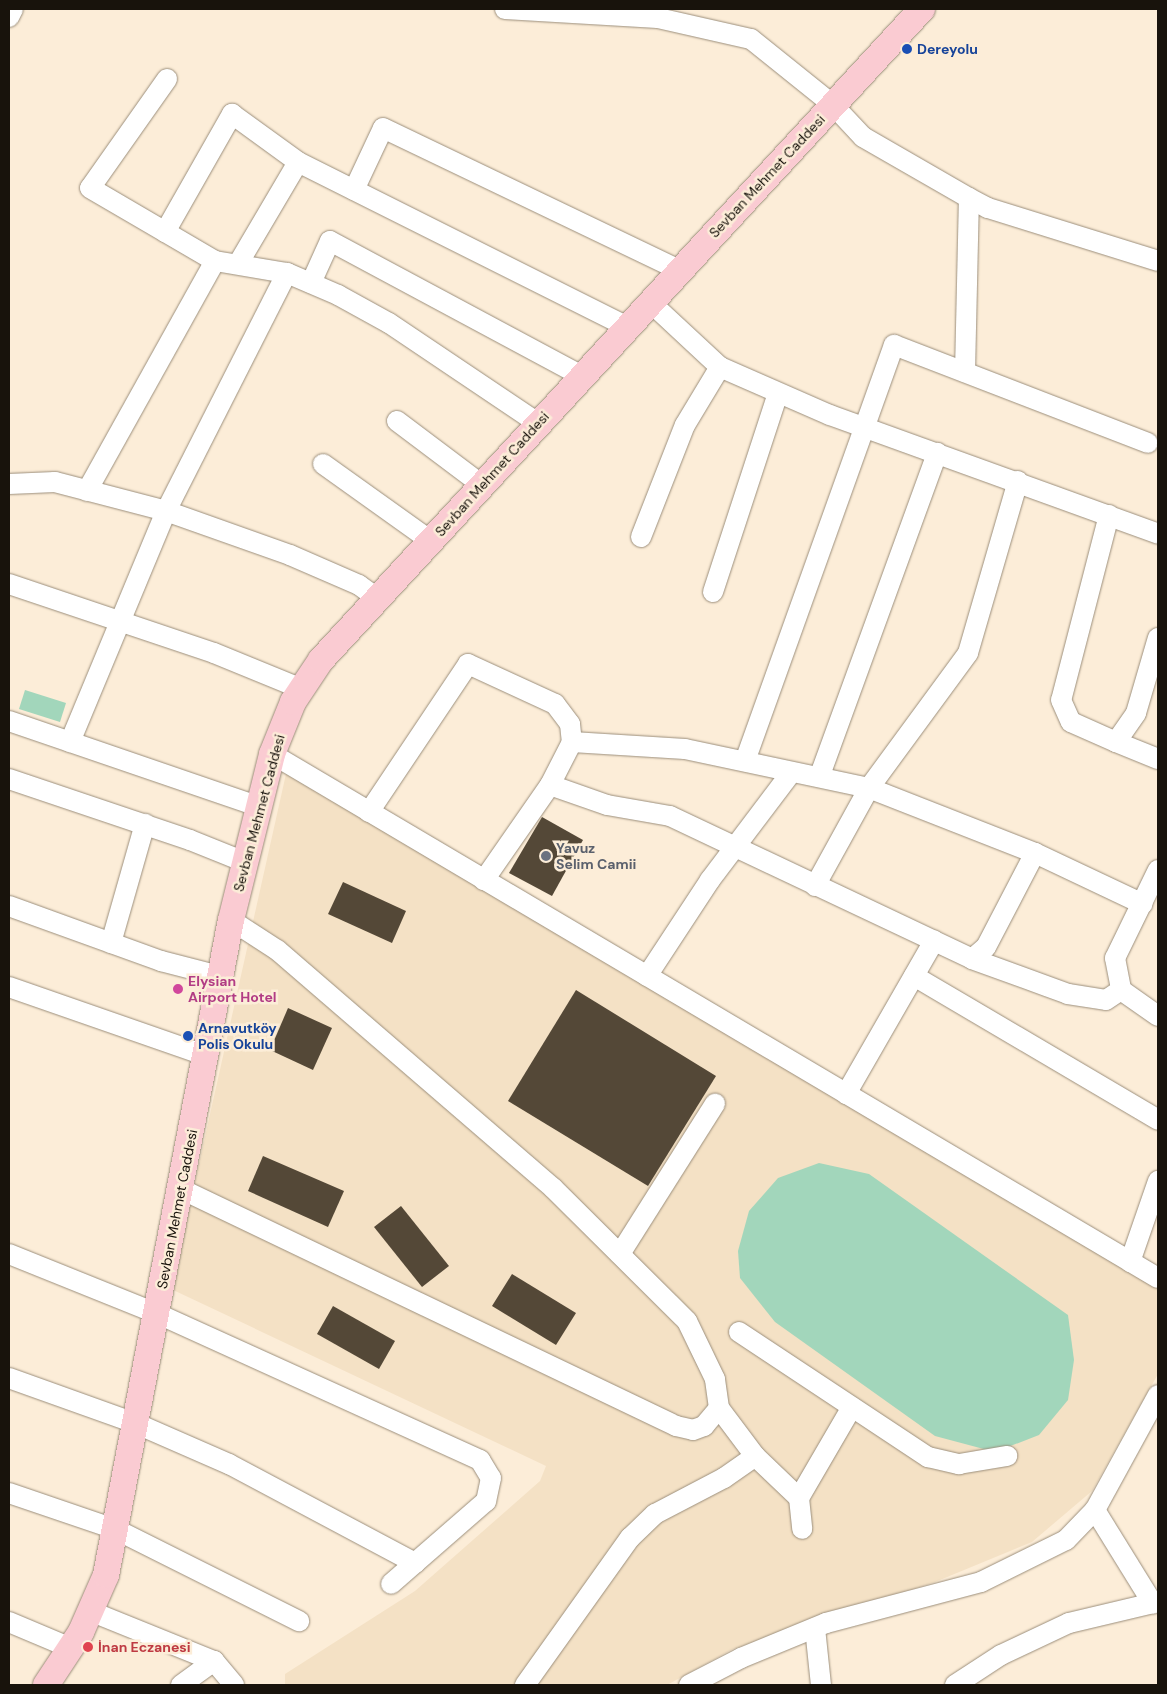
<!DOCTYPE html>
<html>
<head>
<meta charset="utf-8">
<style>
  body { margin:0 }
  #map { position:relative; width:1167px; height:1694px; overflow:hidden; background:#fcedd8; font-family:"DM Sans",sans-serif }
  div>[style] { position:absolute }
  .built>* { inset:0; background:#f4e1c5 }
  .green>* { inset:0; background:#a2d6bb }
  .building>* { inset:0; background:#544837 }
  .roads { filter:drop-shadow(0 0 1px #9b8e7b) drop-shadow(0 0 1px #9b8e7b) }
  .minor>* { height:20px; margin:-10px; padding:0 10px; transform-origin:10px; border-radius:10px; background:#fff }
  .major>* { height:26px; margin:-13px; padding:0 13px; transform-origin:13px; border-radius:13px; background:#facbd2 }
  .dots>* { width:14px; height:14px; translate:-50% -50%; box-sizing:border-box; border:2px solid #fcedd8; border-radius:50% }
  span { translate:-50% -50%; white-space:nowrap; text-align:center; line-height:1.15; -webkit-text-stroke:5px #fcedd8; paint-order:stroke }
  .transit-label { font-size:14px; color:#164399; font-weight:700 }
  .left { translate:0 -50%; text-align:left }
  .street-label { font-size:14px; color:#18130c }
  .worship-label { font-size:14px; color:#5b616d; font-weight:700 }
  .hotel-label { font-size:14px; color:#b23c85; font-weight:700 }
  .health-label { font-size:14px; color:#be3a42; font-weight:700 }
  .frame { position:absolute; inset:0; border:10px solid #18130c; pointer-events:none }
</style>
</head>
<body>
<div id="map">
  <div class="built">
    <i style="clip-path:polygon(286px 774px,1158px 1284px,1158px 1374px,1092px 1491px,1032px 1542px,935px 1582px,733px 1649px,667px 1685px,285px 1685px,285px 1674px,415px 1591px,540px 1481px,546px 1466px,171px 1289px)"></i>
  </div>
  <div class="green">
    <i style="clip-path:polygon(25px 690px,66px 703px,60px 722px,19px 709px)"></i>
    <i style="clip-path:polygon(819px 1163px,869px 1174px,1068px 1315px,1074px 1360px,1068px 1400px,1039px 1435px,995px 1452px,935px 1436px,775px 1322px,740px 1278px,738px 1251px,749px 1211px,778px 1178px)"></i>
  </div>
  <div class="building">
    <i style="clip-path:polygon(542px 817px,583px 840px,552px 896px,509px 873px)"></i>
    <i style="clip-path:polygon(343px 882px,406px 911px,392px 943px,328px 914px)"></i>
    <i style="clip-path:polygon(576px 990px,716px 1076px,648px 1186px,508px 1101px)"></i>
    <i style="clip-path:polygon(288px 1008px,332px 1028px,313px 1070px,270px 1050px)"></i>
    <i style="clip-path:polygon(263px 1156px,344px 1191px,328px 1227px,248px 1191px)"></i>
    <i style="clip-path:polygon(401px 1206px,449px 1266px,422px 1287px,374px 1227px)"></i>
    <i style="clip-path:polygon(512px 1274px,576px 1313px,556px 1345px,492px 1306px)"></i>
    <i style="clip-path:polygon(333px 1306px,395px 1341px,379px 1369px,317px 1334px)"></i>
  </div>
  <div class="roads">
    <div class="minor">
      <i style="left:505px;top:9px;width:153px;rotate:3.4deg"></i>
      <i style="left:658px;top:18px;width:95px;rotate:12.7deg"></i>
      <i style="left:751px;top:39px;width:105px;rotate:38.8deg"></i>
      <i style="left:833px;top:105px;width:44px;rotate:46.8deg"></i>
      <i style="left:863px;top:137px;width:122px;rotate:29.9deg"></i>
      <i style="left:969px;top:198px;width:21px;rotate:28deg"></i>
      <i style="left:988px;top:208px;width:178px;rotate:17.3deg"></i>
      <i style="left:9px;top:17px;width:9px;rotate:-63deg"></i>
      <i style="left:167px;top:79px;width:133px;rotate:125.2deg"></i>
      <i style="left:90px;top:188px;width:145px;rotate:30.3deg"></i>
      <i style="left:215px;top:261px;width:73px;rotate:9.5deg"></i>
      <i style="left:287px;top:273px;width:56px;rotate:23.3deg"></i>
      <i style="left:338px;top:295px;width:58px;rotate:28.8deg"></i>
      <i style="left:389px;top:323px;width:179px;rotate:33.9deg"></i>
      <i style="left:354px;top:190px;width:68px;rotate:-64.9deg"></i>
      <i style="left:383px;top:128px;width:329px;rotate:25.6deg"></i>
      <i style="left:165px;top:232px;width:136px;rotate:-60.4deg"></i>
      <i style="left:232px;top:114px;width:82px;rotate:36deg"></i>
      <i style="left:298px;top:162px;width:368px;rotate:26.6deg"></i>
      <i style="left:238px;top:264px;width:118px;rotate:-59.5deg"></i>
      <i style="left:311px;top:283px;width:46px;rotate:-65.7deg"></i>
      <i style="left:330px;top:241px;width:286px;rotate:28.2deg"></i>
      <i style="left:650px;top:302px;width:96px;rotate:42.9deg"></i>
      <i style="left:720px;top:367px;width:120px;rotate:23.6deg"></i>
      <i style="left:830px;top:415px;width:349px;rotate:19.9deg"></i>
      <i style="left:965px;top:372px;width:174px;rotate:-88.7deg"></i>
      <i style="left:397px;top:421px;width:106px;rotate:37deg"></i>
      <i style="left:323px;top:464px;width:133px;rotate:35.5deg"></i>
      <i style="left:9px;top:484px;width:46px;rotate:-2.5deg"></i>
      <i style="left:55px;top:482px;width:115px;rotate:14.6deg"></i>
      <i style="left:166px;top:511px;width:132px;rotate:19.5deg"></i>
      <i style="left:290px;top:555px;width:75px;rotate:23.5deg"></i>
      <i style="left:359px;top:585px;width:24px;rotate:36deg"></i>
      <i style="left:87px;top:491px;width:263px;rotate:-60.9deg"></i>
      <i style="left:1109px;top:515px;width:191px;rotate:104.5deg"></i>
      <i style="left:1061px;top:700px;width:24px;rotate:66deg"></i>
      <i style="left:1071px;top:722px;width:49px;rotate:24deg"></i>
      <i style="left:1116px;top:742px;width:35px;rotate:-55deg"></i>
      <i style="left:1136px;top:713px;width:78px;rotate:-73.7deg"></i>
      <i style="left:641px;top:537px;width:120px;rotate:-68.6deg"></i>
      <i style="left:685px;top:425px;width:68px;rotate:-58.9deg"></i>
      <i style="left:9px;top:584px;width:216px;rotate:18.6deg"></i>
      <i style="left:214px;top:653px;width:95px;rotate:22.2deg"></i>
      <i style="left:713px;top:592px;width:209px;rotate:-71.9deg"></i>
      <i style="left:9px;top:721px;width:265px;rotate:18.9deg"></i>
      <i style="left:70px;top:742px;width:250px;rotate:-67.4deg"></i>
      <i style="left:166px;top:511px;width:267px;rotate:-63.1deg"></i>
      <i style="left:572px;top:742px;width:113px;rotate:3.5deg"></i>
      <i style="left:685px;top:749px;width:188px;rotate:12deg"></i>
      <i style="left:869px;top:788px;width:178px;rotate:21.4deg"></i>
      <i style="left:1035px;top:853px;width:119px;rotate:25.3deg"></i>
      <i style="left:1116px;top:742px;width:45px;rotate:22deg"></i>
      <i style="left:272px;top:754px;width:1029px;rotate:30.6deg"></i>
      <i style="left:745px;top:761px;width:442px;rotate:-70.3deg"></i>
      <i style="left:894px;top:345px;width:272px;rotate:21.1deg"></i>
      <i style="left:820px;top:775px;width:343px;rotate:-70deg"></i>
      <i style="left:9px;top:779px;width:191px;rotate:18.6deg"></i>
      <i style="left:190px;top:840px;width:59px;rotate:21.8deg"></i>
      <i style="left:550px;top:785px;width:60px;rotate:19.3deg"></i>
      <i style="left:607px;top:805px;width:64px;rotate:9.9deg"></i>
      <i style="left:670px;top:816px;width:334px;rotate:25.3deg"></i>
      <i style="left:972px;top:959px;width:18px;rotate:-41deg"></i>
      <i style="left:986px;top:947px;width:106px;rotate:-62.5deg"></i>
      <i style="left:369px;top:812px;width:178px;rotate:-56.2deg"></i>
      <i style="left:468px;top:664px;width:96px;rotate:24.7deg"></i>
      <i style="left:555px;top:704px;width:25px;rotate:53deg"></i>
      <i style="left:570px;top:724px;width:18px;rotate:84deg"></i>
      <i style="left:572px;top:742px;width:48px;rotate:117.1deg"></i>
      <i style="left:550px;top:785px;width:116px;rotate:124.8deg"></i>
      <i style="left:1158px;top:870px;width:98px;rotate:116deg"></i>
      <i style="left:1115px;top:958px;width:33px;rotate:79deg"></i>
      <i style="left:1121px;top:990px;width:45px;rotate:35.1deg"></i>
      <i style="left:815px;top:886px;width:112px;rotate:-61.1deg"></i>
      <i style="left:869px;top:788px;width:167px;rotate:-53.7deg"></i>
      <i style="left:968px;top:653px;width:179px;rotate:-73.8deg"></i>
      <i style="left:9px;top:906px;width:162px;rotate:19.9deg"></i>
      <i style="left:161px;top:961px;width:64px;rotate:14.5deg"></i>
      <i style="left:111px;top:943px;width:124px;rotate:-74.1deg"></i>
      <i style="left:972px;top:959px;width:102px;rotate:20deg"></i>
      <i style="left:1068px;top:994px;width:38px;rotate:9deg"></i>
      <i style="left:1106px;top:1000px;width:18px;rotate:-34deg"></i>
      <i style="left:647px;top:976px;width:115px;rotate:-56.7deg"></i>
      <i style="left:710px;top:880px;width:134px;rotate:-52.9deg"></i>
      <i style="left:914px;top:976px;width:283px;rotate:30.5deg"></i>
      <i style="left:9px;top:987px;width:210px;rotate:19.2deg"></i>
      <i style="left:846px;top:1094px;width:177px;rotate:-60.1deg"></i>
      <i style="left:181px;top:1189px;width:549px;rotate:25.58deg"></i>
      <i style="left:676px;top:1426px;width:17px;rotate:13deg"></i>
      <i style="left:693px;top:1430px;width:12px;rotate:-20deg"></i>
      <i style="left:704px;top:1426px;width:23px;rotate:-50deg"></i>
      <i style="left:719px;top:1408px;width:29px;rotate:-98deg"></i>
      <i style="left:715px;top:1379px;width:64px;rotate:-115.8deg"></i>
      <i style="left:687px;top:1321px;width:189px;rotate:-135.2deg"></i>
      <i style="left:553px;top:1188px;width:364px;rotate:-139.2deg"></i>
      <i style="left:277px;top:950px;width:55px;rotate:-146.9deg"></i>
      <i style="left:9px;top:1254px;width:158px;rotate:21.9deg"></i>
      <i style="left:156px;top:1313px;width:356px;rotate:24.4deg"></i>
      <i style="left:480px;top:1460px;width:21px;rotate:59deg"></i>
      <i style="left:491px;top:1478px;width:24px;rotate:102deg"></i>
      <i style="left:486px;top:1501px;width:126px;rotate:138.9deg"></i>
      <i style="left:620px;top:1254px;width:178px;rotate:-57.7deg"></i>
      <i style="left:1130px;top:1262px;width:86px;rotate:-70.9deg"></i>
      <i style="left:739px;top:1332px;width:227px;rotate:33.5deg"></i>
      <i style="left:928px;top:1457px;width:32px;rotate:13deg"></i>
      <i style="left:959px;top:1464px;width:49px;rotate:-9.5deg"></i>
      <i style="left:9px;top:1378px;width:134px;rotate:19.7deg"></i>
      <i style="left:135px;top:1423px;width:103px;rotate:23.6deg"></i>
      <i style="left:229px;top:1464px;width:211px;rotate:28deg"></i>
      <i style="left:719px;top:1408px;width:60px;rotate:53.1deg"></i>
      <i style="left:755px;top:1456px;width:61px;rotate:43.7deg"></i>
      <i style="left:799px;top:1498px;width:31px;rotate:84deg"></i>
      <i style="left:9px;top:1493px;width:112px;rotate:18.8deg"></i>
      <i style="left:115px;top:1529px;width:206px;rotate:26.6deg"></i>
      <i style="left:799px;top:1498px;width:105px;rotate:-59.8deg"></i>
      <i style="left:1095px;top:1510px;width:110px;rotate:58.3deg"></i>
      <i style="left:90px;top:1611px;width:134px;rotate:22deg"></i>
      <i style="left:214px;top:1661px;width:31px;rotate:50deg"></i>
      <i style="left:9px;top:1622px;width:67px;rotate:22.8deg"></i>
      <i style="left:815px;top:1628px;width:57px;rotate:84deg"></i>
      <i style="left:181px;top:1685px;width:41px;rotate:-36deg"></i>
      <i style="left:525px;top:1685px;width:181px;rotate:-54.5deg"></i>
      <i style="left:630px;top:1538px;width:35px;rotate:-44deg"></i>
      <i style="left:655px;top:1514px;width:78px;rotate:-27.6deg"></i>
      <i style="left:724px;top:1478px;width:38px;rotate:-35deg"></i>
      <i style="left:689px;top:1685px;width:59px;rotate:-27.4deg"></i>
      <i style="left:741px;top:1658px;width:92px;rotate:-22.4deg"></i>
      <i style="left:826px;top:1623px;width:160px;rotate:-14.8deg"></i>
      <i style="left:981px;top:1582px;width:95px;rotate:-26.3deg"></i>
      <i style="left:1066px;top:1540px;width:42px;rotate:-46deg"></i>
      <i style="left:1095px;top:1510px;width:131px;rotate:-61.3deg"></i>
      <i style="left:955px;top:1685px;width:55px;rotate:-33.1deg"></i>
      <i style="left:1001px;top:1655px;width:75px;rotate:-25.2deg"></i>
      <i style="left:1069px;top:1623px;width:91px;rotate:-13.3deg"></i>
    </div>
    <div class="major">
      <i style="left:46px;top:1685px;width:64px;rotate:-56.6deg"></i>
      <i style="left:81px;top:1632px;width:62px;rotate:-66.3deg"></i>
      <i style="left:106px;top:1575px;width:667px;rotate:-79.2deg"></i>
      <i style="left:231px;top:920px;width:171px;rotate:-76.1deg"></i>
      <i style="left:272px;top:754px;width:56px;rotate:-68deg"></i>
      <i style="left:293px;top:702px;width:50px;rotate:-56.3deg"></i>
      <i style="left:321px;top:660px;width:886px;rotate:-47.29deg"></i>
    </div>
  </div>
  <div class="dots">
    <i style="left:907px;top:49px;background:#1a4fb4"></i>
    <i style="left:546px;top:856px;background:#6b7280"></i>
    <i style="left:178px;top:989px;background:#d1479c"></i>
    <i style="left:188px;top:1036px;background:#1a4fb4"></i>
    <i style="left:88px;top:1647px;background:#e0444e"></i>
  </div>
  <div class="transit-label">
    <span class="left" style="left:917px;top:49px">Dereyolu</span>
    <span class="left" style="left:198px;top:1036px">Arnavutköy<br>Polis Okulu</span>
  </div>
  <div class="street-label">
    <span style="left:767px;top:176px;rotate:-47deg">Sevban Mehmet Caddesi</span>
    <span style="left:492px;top:474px;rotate:-48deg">Sevban Mehmet Caddesi</span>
    <span style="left:259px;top:813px;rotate:-75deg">Sevban Mehmet Caddesi</span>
    <span style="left:177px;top:1209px;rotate:-79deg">Sevban Mehmet Caddesi</span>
  </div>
  <div class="worship-label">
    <span class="left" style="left:556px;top:856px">Yavuz<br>Selim Camii</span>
  </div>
  <div class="hotel-label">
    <span class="left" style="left:188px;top:989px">Elysian<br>Airport Hotel</span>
  </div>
  <div class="health-label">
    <span class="left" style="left:98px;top:1647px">İnan Eczanesi</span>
  </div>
  <div class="frame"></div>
</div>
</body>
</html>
